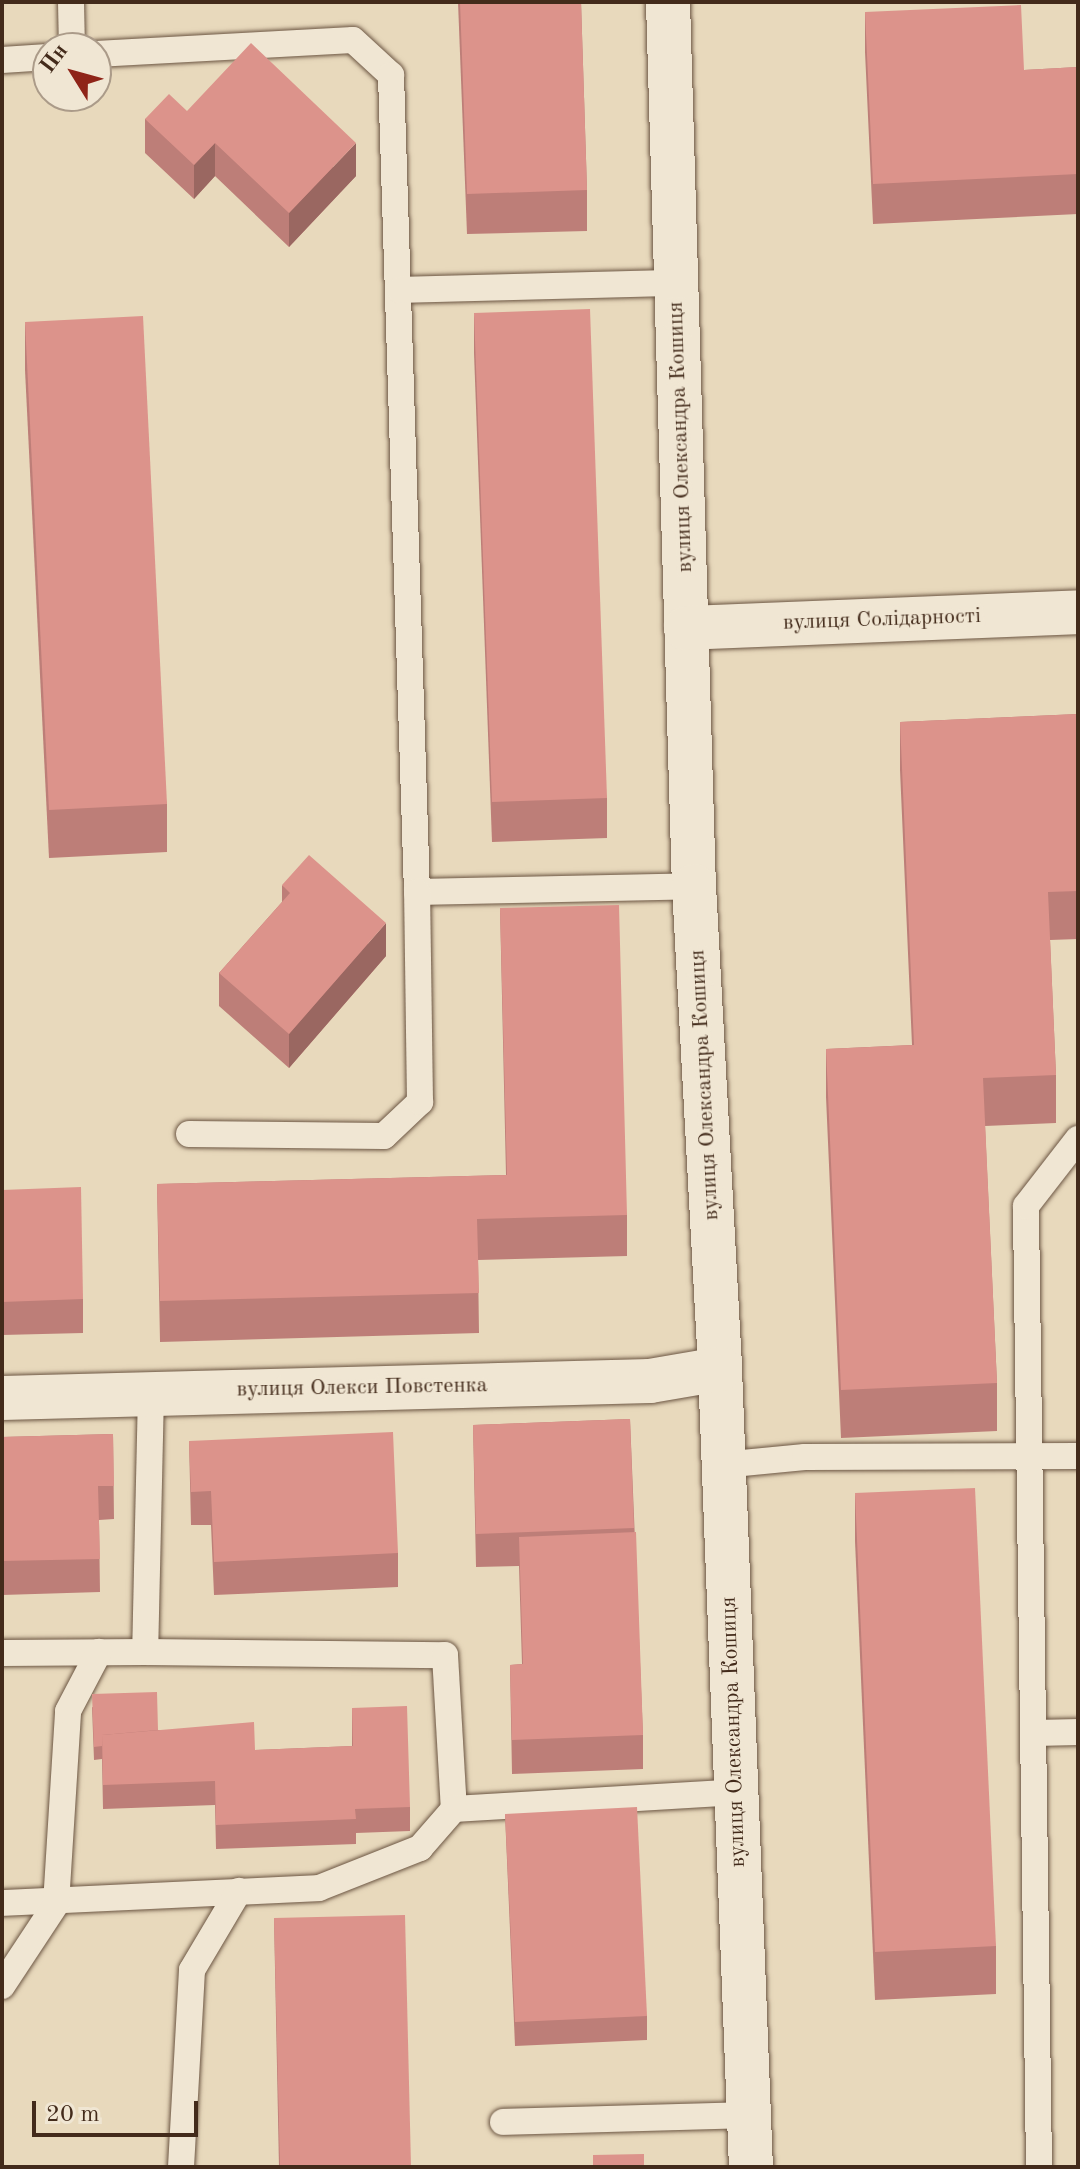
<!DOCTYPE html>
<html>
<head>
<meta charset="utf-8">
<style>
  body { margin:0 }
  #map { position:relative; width:1080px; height:2169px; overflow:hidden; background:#e8d9bc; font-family:"Old Standard TT",serif }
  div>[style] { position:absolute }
  .roads { filter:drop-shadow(0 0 2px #6c5643) drop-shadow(0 0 2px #6c5643) }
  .service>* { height:26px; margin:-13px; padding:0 13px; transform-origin:13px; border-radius:13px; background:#f0e6d3 }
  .minor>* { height:44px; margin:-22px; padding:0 22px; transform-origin:22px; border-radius:22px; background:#f0e6d3 }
  .wall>* { inset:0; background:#bd7e78 }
  .shaded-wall>* { inset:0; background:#9a6761 }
  .building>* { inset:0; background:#dc938b }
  span { translate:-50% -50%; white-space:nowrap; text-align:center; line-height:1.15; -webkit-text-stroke:8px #f0e6d3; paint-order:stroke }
  .street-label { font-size:22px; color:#432b1b }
  .frame { position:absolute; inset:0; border:4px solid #432b1b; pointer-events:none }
  .north { position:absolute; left:32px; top:32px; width:80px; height:80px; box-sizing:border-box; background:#f0e6d3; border:2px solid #ab9b89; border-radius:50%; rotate:307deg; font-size:22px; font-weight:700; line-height:32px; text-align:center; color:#432b1b }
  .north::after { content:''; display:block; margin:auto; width:28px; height:36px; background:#8f2418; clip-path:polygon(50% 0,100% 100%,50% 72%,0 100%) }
  .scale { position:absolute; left:32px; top:2101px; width:166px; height:36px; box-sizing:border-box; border:4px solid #432b1b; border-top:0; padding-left:10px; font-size:24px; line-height:28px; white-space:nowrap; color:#432b1b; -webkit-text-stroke:6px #f0e6d3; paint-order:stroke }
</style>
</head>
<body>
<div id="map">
  <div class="roads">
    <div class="service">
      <i style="left:71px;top:2px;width:46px;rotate:88.8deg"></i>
      <i style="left:96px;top:54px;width:257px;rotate:-3.1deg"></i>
      <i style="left:353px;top:40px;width:52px;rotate:42.6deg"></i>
      <i style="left:391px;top:75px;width:817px;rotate:88.18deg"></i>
      <i style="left:417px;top:892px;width:277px;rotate:-1.2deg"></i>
      <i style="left:2px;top:60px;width:46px;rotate:-3.7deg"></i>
      <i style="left:400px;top:290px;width:276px;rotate:-1.5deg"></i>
      <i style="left:189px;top:1134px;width:195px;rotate:0.6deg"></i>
      <i style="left:384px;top:1136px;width:50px;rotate:-43.4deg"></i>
      <i style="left:420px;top:1102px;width:210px;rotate:-90.8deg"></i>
      <i style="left:151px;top:1393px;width:259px;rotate:91.3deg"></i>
      <i style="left:145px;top:1652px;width:300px;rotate:0.6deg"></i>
      <i style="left:445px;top:1655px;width:154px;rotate:86.7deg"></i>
      <i style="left:454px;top:1809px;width:284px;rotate:-3.4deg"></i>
      <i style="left:722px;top:1465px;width:83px;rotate:-5.5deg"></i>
      <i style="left:805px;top:1457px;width:273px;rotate:-0.2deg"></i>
      <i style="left:2px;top:1653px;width:143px;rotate:-0.4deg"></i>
      <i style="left:1036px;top:1733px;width:42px;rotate:-1.4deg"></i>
      <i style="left:2px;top:1903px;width:317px;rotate:-2.7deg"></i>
      <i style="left:319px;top:1888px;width:109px;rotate:-21.6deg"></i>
      <i style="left:420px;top:1848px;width:52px;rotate:-48.9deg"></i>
      <i style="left:2px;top:1986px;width:98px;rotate:-56.6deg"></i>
      <i style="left:56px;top:1904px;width:193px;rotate:-86.4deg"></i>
      <i style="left:68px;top:1711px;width:67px;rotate:-62.3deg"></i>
      <i style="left:503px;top:2122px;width:244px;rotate:-1.6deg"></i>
      <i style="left:181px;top:2167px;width:197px;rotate:-86.8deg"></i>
      <i style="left:192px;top:1970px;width:92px;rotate:-59.3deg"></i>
      <i style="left:1039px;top:2167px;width:961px;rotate:-90.78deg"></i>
      <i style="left:1026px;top:1206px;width:85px;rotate:-52.2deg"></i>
    </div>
    <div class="minor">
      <i style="left:668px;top:2px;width:884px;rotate:88.32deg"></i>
      <i style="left:694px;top:886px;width:484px;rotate:86.9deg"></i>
      <i style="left:720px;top:1369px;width:799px;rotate:87.78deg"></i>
      <i style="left:686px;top:628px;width:392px;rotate:-2.3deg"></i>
      <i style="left:2px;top:1398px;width:648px;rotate:-1.5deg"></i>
      <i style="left:650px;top:1381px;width:71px;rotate:-9.7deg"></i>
    </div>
  </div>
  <div class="wall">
    <i style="clip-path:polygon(458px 2px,581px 2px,587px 190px,587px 231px,467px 234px)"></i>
    <i style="clip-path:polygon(865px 12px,1024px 70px,1078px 67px,1078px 214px,873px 224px,865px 52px)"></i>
    <i style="clip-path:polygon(187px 111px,356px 176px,289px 247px,215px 176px,194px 199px,145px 153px,145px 119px)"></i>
    <i style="clip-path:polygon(474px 313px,607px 798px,607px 838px,492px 842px,474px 353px)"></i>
    <i style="clip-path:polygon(25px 322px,167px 804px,167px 852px,49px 858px,25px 370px)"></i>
    <i style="clip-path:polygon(1078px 714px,1078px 939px,1050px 940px,1056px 1075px,1056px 1123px,985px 1126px,997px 1383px,997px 1431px,841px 1438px,826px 1097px,826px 1049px,912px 1045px,900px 770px,900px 722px)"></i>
    <i style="clip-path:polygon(282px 885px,386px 956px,289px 1068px,219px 1006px,219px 973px,282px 902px)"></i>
    <i style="clip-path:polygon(500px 908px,627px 1215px,627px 1256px,478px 1260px,479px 1333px,160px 1342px,157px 1184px,506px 1175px)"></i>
    <i style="clip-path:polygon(2px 1190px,83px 1299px,83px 1333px,2px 1335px)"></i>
    <i style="clip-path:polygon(630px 1419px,643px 1735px,643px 1769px,512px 1774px,510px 1665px,522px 1664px,519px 1566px,476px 1567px,473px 1425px)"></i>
    <i style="clip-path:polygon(113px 1434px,114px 1519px,99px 1520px,100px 1592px,2px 1595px,2px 1437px)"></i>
    <i style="clip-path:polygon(189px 1441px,398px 1553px,398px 1587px,214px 1595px,211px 1525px,191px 1525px)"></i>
    <i style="clip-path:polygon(855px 1493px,996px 1946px,996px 1994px,875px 2000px,855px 1541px)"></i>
    <i style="clip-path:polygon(92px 1707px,158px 1730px,255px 1750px,352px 1746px,352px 1708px,410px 1807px,410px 1831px,356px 1833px,356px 1844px,216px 1849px,215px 1805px,103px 1809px,102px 1759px,94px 1760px)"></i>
    <i style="clip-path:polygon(505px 1814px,647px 2016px,647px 2040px,515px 2046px)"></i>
    <i style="clip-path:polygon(274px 1918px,411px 2167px,279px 2167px)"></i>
  </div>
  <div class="shaded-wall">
    <i style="clip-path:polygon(215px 143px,215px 176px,194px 199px,194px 165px)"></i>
    <i style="clip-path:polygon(356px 143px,356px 176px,289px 247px,289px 213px)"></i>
    <i style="clip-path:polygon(386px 923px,386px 956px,289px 1068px,289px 1034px)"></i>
  </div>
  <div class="building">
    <i style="clip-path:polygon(460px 2px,581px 2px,587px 190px,467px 194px)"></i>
    <i style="clip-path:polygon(1021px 5px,1024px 70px,1078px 67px,1078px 174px,873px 184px,865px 12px)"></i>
    <i style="clip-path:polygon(251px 43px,356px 143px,289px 213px,215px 143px,194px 165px,145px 119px,169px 94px,187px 111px)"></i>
    <i style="clip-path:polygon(590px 309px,607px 798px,492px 802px,474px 313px)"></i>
    <i style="clip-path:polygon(143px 316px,167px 804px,49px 810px,25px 322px)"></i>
    <i style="clip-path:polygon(1078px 714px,1078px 891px,1048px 892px,1056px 1075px,983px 1078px,997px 1383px,841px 1390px,826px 1049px,914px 1045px,900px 722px)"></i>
    <i style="clip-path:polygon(309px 855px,386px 923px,289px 1034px,219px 973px,290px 893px,282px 885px)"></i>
    <i style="clip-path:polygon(619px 905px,627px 1215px,477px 1219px,479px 1293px,160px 1301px,157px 1184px,507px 1175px,500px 908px)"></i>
    <i style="clip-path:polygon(81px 1187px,83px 1299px,2px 1302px,2px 1190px)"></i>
    <i style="clip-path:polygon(630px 1419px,634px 1528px,476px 1534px,473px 1425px)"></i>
    <i style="clip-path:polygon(393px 1432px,398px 1553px,214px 1562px,211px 1491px,191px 1492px,189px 1441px)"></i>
    <i style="clip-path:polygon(113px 1434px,114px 1486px,98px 1486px,100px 1559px,2px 1561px,2px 1437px)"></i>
    <i style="clip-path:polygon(975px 1488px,996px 1946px,875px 1952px,855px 1493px)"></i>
    <i style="clip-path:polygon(636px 1532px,643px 1735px,512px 1740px,510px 1665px,523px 1664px,519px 1537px)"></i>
    <i style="clip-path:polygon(157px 1692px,158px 1730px,102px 1735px,102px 1746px,94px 1747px,92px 1694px)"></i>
    <i style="clip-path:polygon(407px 1706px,410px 1807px,355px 1809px,356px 1819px,216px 1825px,215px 1781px,103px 1785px,102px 1735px,254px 1722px,255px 1750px,353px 1746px,352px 1708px)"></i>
    <i style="clip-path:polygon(637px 1807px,647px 2016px,515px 2022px,505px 1814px)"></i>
    <i style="clip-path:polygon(405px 1915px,411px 2167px,280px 2167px,274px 1918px)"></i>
    <i style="clip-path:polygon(644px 2154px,644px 2167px,593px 2167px,593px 2155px)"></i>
  </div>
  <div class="street-label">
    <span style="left:681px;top:437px;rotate:-92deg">вулиця Олександра Кошиця</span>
    <span style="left:882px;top:620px;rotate:-2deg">вулиця Солідарності</span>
    <span style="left:705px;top:1085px;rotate:-93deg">вулиця Олександра Кошиця</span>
    <span style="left:362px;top:1388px;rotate:-1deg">вулиця Олекси Повстенка</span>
    <span style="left:734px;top:1732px;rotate:-92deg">вулиця Олександра Кошиця</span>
  </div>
  <div class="frame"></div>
  <div class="north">Пн</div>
  <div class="scale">20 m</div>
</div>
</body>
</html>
